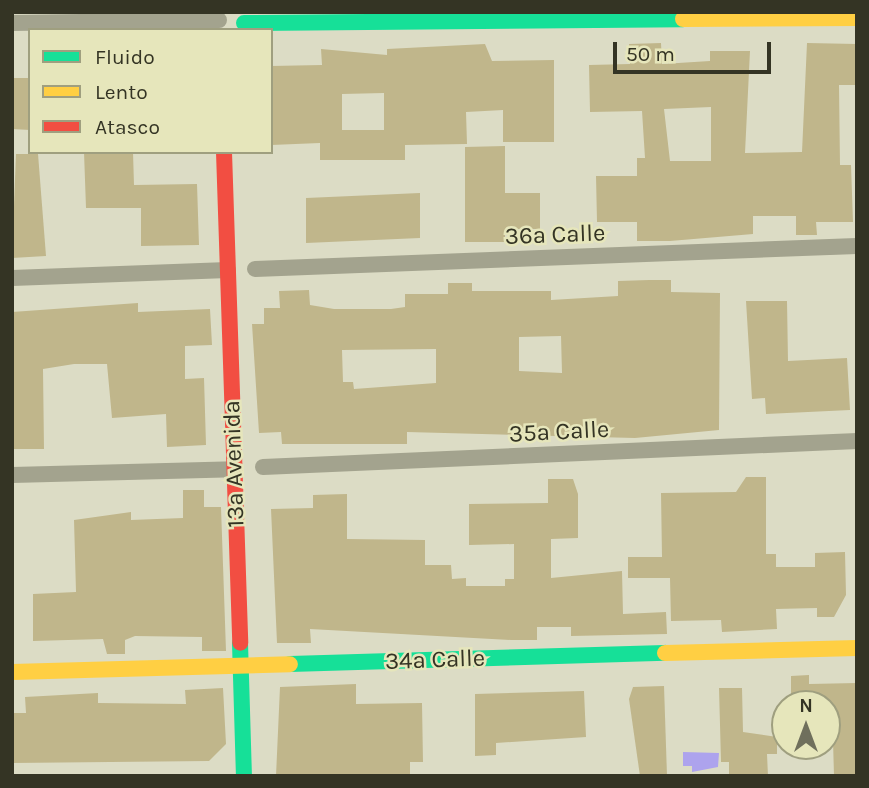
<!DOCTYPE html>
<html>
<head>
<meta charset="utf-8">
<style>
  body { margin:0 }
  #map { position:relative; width:869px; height:788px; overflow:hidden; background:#dcdcc5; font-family:Karla,sans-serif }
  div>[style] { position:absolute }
  .water>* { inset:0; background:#ada3ed }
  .building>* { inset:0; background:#c0b68b }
  .street>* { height:16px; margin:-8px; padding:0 8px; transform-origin:8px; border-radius:8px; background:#a3a38e }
  .fast>* { height:16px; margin:-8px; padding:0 8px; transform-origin:8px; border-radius:8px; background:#16e098 }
  .slow>* { height:16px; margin:-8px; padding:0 8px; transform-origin:8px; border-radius:8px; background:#ffcf43 }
  .jam>* { height:16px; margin:-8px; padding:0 8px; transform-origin:8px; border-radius:8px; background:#f24e42 }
  span { translate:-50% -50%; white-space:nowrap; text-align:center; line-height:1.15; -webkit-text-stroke:5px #e6e6bb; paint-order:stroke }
  .street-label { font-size:24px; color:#343424 }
  .frame { position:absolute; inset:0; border:14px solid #343424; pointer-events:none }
  .legend { position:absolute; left:28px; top:28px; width:245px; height:126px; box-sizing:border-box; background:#e6e6bb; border:2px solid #9f9f7f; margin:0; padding:9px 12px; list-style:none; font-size:21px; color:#343424 }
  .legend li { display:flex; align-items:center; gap:14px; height:35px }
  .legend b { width:35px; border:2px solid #9f9f7f }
  .north { position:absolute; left:771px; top:690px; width:70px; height:70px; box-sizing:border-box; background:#e6e6bb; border:2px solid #9f9f7f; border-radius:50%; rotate:0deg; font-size:19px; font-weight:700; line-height:28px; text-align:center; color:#343424 }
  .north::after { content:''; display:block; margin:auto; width:24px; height:32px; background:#6f6f5c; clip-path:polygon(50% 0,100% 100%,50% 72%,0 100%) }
  .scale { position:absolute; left:613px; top:42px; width:158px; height:32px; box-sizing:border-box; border:4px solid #343424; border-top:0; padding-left:9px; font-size:21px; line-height:24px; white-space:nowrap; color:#343424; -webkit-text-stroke:5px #e6e6bb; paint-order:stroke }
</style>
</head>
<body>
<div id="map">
  <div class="water">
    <i style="clip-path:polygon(683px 752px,719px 753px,718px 767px,692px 772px,692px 766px,683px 766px)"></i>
  </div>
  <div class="building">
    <i style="clip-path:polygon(evenodd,661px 43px,662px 64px,710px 61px,710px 51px,750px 51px,745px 153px,802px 152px,807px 43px,857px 44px,857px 85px,839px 85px,840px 165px,851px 165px,853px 222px,816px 222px,817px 235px,796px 235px,796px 216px,753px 216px,753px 234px,670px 241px,637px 241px,637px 222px,597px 222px,596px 176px,637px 176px,637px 158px,645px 158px,642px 111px,590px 112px,589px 65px,630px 64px,629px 44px,661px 43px,711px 107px,711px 161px,670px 161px,664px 109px,711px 107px)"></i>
    <i style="clip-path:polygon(evenodd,485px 44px,492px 61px,554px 60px,554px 142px,503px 142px,503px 110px,466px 112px,467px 144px,405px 145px,405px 160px,320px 160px,320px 143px,271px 145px,271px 66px,322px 65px,321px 49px,387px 55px,387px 49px,485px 44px,384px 93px,384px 130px,342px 130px,342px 94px,384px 93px)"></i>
    <i style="clip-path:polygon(12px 78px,30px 78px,30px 130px,12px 129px)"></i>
    <i style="clip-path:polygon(505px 146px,505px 193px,540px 193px,540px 229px,505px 229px,505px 242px,465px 242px,465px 147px)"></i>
    <i style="clip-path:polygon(84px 152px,133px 152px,134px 185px,197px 184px,199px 245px,141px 246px,141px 208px,86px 208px)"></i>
    <i style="clip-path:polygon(16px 154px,38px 154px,46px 256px,12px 258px)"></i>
    <i style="clip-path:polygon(420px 193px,420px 238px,306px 243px,306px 198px)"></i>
    <i style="clip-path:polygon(evenodd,649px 280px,671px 280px,671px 292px,720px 293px,719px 430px,635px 438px,407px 432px,407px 444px,282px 444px,281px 432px,259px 433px,252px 324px,264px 324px,264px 308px,280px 308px,279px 291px,309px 290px,310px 305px,334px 309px,391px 309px,405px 307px,405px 294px,448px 294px,448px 283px,472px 283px,472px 291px,551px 291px,551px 300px,618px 296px,618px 281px,649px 280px,561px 336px,562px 373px,519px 371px,519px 337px,561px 336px,649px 280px,436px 349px,436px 383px,354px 389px,353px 382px,343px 382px,342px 350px,436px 349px)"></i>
    <i style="clip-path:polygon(746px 301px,787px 301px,788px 361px,847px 358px,850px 410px,766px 414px,765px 398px,752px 399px)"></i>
    <i style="clip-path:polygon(138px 303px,138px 312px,210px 309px,212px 345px,185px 346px,185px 379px,204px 378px,206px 445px,167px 447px,166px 414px,112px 418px,107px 364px,74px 364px,43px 369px,44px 449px,12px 449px,12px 312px)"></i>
    <i style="clip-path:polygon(746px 477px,766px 477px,766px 554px,776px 554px,776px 567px,815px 567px,815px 553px,845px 552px,846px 595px,834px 617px,817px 617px,817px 608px,776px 609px,777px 629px,722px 632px,721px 620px,671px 621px,670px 578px,628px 578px,628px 557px,662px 557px,661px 493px,736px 492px)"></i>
    <i style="clip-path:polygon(548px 479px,573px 479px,578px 494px,578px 538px,551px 539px,551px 578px,622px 571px,623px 614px,666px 612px,667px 634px,571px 636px,571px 627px,537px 627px,537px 640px,511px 640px,310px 629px,311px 643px,277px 643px,271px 509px,313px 508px,313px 495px,347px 494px,347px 539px,425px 540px,425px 565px,451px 565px,452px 579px,466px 578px,466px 586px,505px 586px,505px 579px,514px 579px,514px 544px,469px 545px,469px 504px,548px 503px)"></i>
    <i style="clip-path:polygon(183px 490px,204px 490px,204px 507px,221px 507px,226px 651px,202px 651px,202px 637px,135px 636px,125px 640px,125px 654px,107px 654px,103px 639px,33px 641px,33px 594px,76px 592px,74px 520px,131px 512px,131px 520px,183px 518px)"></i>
    <i style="clip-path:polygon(809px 675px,809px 684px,857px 683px,857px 776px,834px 776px,832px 704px,791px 704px,791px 676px)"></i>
    <i style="clip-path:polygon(356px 684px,356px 704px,422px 703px,423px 762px,410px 762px,410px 776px,276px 776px,280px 687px)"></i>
    <i style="clip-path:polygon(664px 686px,667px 776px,640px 776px,629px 699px,633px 687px)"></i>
    <i style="clip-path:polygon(223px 688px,226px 744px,209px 761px,12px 763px,12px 713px,26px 713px,25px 697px,98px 693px,98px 703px,186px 704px,185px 690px)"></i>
    <i style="clip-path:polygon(719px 688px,742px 688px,743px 732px,777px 737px,777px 754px,767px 754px,768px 776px,729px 776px,729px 762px,721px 762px)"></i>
    <i style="clip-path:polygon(584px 691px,586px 737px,496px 743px,496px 755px,475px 756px,475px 694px)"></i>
  </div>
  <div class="street">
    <i style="left:12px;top:23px;width:207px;rotate:-0.8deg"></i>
    <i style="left:255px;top:269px;width:602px;rotate:-2.19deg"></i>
    <i style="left:12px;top:278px;width:216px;rotate:-2.1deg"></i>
    <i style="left:263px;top:467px;width:595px;rotate:-2.51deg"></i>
    <i style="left:12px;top:475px;width:222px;rotate:-1.5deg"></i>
  </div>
  <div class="fast">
    <i style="left:244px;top:23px;width:439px;rotate:-0.5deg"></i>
    <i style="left:240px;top:643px;width:133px;rotate:88.3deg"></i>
    <i style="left:290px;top:664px;width:375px;rotate:-1.7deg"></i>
  </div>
  <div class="slow">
    <i style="left:683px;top:19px;width:174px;rotate:-0.3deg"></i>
    <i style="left:665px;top:653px;width:192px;rotate:-1.5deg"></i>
    <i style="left:12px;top:672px;width:278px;rotate:-1.6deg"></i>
  </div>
  <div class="jam">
    <i style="left:224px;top:152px;width:491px;rotate:88.1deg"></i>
  </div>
  <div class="street-label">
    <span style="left:555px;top:235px;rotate:-2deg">36a Calle</span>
    <span style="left:559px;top:432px;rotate:-3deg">35a Calle</span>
    <span style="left:234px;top:464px;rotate:-92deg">13a Avenida</span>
    <span style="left:435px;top:660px;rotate:-2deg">34a Calle</span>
  </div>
  <div class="frame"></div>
  <ul class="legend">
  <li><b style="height:9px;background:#16e098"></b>Fluido</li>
  <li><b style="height:9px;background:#ffcf43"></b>Lento</li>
  <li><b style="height:9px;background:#f24e42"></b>Atasco</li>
  </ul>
  <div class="north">N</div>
  <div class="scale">50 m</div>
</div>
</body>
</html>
